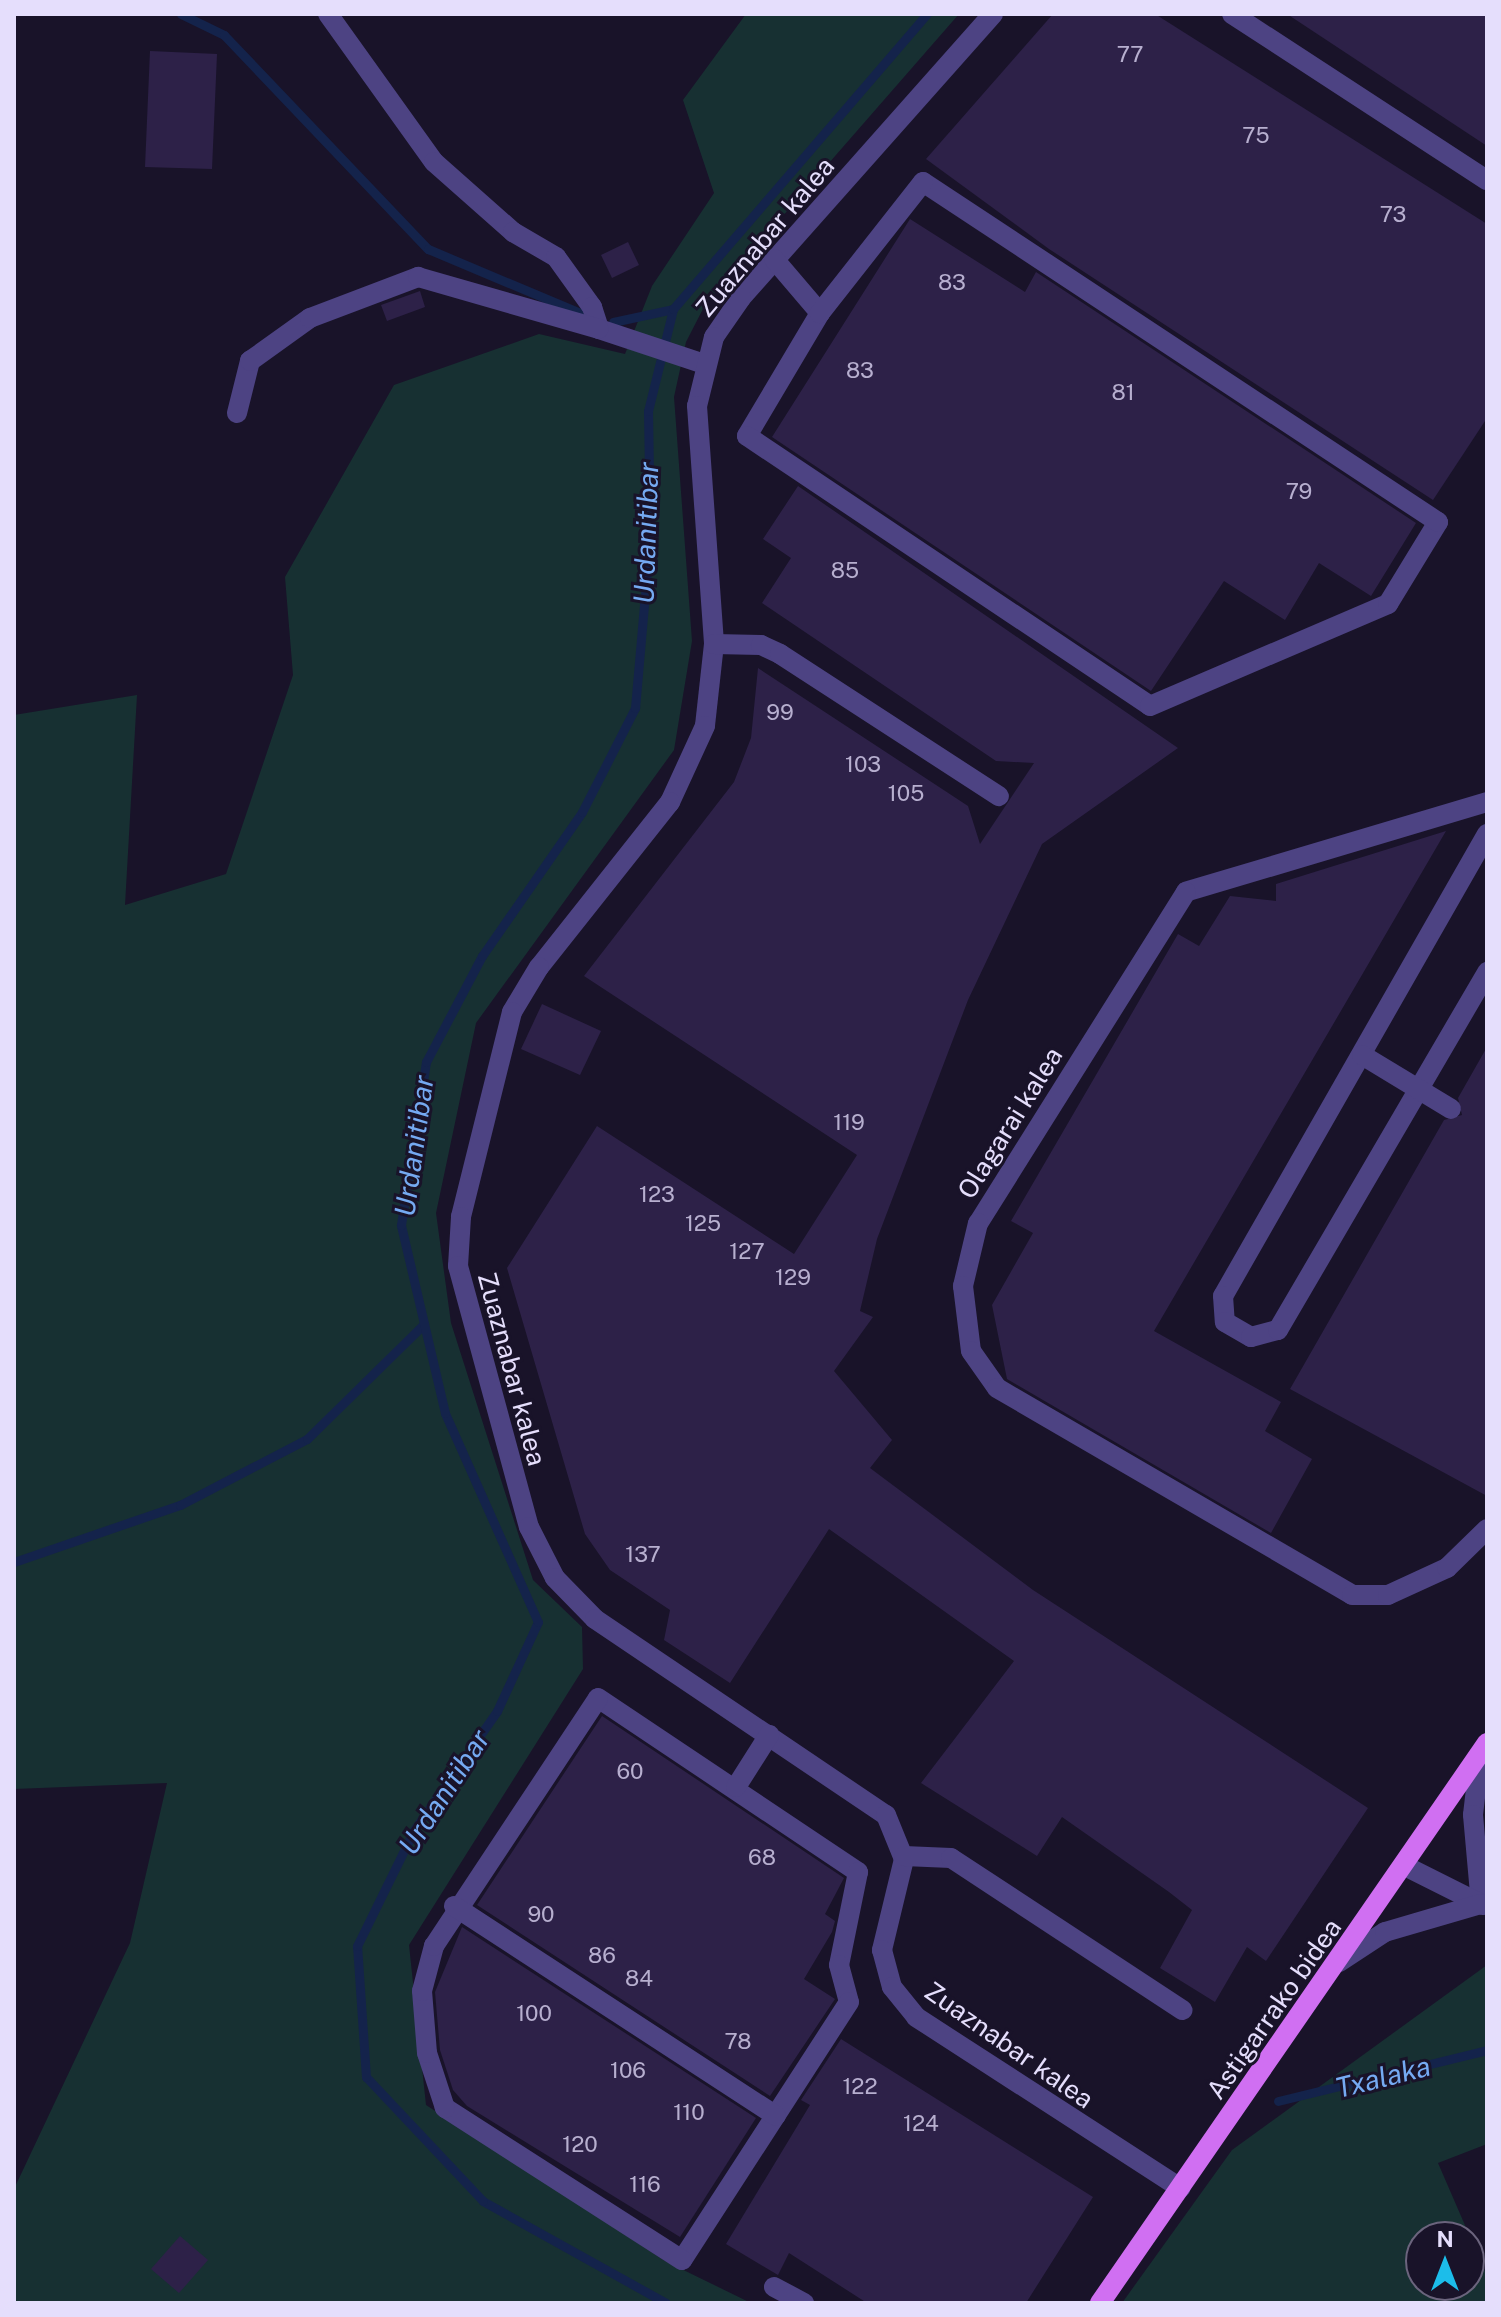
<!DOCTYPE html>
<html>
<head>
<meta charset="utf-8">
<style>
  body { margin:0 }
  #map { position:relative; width:1501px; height:2317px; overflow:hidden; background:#191329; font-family:"Public Sans",sans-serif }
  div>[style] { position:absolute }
  .green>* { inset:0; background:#173032 }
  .stream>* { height:9px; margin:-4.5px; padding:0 4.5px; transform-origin:4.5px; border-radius:4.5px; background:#14234b }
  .building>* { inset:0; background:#2d2148 }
  .minor>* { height:20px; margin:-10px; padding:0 10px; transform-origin:10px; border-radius:10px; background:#4d4383 }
  .major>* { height:20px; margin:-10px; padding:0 10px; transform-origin:10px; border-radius:10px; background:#d06ff2 }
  span { translate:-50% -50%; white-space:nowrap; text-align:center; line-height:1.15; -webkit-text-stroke:6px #191329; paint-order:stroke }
  .number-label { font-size:22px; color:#b7afcf }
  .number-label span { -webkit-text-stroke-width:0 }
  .street-label { font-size:26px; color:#e5defc }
  .water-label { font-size:28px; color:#75aaf2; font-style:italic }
  .frame { position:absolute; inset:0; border:16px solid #e5defc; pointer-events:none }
  .north { position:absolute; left:1405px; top:2221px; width:80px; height:80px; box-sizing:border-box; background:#191329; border:2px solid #6b647d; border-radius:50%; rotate:0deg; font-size:22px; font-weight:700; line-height:32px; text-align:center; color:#e5defc }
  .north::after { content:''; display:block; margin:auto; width:28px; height:36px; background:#1cbdea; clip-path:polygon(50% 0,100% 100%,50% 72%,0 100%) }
</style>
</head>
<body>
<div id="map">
  <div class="green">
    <i style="clip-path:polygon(746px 14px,959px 14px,705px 305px,686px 342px,674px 397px,692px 641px,674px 750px,476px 1023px,436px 1213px,451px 1323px,533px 1580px,582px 1627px,583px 1669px,409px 1945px,426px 2105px,665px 2261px,751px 2303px,14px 2303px,14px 2189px,130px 1943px,167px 1783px,14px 1789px,14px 715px,137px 695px,125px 905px,226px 874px,293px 675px,285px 577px,394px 385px,539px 334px,625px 354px,652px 286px,714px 193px,683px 100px)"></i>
    <i style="clip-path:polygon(evenodd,1487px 1965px,1487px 2144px,1438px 2163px,1487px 2276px,1487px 2303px,1122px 2303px,1232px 2150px,1487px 1965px,1469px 2237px,1469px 2285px,1421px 2285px,1421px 2237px,1469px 2237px)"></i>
  </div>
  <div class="stream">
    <i style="left:181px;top:14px;width:48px;rotate:26deg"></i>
    <i style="left:224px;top:35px;width:296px;rotate:46.4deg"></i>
    <i style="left:428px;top:249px;width:165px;rotate:22.8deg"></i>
    <i style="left:613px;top:322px;width:61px;rotate:-12.2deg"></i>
    <i style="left:14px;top:1562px;width:176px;rotate:-19deg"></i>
    <i style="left:180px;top:1505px;width:143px;rotate:-27.5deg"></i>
    <i style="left:307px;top:1439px;width:164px;rotate:-44.5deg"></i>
    <i style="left:1278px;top:2101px;width:215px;rotate:-13.7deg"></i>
    <i style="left:666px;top:2303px;width:210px;rotate:-150.9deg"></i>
    <i style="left:483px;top:2201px;width:170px;rotate:-133.3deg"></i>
    <i style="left:366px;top:2077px;width:131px;rotate:-93.9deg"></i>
    <i style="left:357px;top:1946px;width:129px;rotate:-63.8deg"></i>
    <i style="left:414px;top:1830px;width:145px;rotate:-55.1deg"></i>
    <i style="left:497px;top:1711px;width:98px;rotate:-65.3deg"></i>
    <i style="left:538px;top:1622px;width:229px;rotate:-114deg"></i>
    <i style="left:445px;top:1413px;width:193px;rotate:-103.2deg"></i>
    <i style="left:401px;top:1225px;width:165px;rotate:-81.3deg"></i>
    <i style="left:426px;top:1062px;width:120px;rotate:-62.2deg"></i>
    <i style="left:482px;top:956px;width:175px;rotate:-55.2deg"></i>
    <i style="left:582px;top:812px;width:117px;rotate:-63deg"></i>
    <i style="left:635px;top:708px;width:171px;rotate:-85deg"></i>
    <i style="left:650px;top:538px;width:127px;rotate:-90.9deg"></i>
    <i style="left:648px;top:411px;width:105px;rotate:-76.2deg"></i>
    <i style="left:673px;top:309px;width:389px;rotate:-49.3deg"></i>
  </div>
  <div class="building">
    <i style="clip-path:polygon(1053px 14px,1155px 14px,1487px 224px,1487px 418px,1433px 500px,1049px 249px,926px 159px)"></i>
    <i style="clip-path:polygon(1287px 14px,1487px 14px,1487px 146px)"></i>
    <i style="clip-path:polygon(150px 51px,217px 54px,212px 169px,145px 167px)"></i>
    <i style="clip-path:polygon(910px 219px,1025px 292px,1036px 272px,1416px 523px,1371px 596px,1319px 563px,1285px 620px,1224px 581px,1151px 691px,772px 437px)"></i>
    <i style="clip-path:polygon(628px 242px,639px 265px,612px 278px,601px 255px)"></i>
    <i style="clip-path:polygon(420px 291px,425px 307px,387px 321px,381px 305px)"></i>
    <i style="clip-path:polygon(798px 486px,1178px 748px,1042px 844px,968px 1000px,877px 1239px,860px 1311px,873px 1317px,834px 1371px,892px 1440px,870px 1468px,1033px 1590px,1368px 1808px,1266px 1961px,1247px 1947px,1215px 2002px,1160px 1968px,1192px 1910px,1169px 1892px,1062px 1817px,1037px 1856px,921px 1783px,1014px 1661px,829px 1529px,730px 1683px,664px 1640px,670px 1610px,610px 1570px,585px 1534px,507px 1268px,597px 1126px,794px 1254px,857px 1155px,584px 976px,734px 782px,751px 738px,758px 668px,968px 806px,980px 844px,1034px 763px,996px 761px,762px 603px,791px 558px,763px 539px)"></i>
    <i style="clip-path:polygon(1446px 831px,1154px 1331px,1281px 1402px,1265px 1431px,1312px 1459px,1271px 1533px,1007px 1379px,992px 1305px,1033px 1233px,1011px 1221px,1178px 934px,1199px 946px,1230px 896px,1276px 901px,1276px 884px)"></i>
    <i style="clip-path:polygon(542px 1004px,601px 1031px,580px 1075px,521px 1049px)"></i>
    <i style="clip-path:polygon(1487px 1047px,1487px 1496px,1290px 1389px,1444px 1120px,1462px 1115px,1458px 1098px)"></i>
    <i style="clip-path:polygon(602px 1716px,844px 1878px,825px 1914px,835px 1921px,832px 1932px,804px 1979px,835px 1999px,770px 2096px,477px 1905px)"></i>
    <i style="clip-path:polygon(462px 1927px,756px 2118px,680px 2237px,467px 2106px,453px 2090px,440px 2050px,435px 1992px)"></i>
    <i style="clip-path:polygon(841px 2039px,1093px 2197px,1026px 2303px,867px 2303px,789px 2253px,778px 2275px,726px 2244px,810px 2105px,801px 2100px)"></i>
    <i style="clip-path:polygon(180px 2236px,208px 2260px,179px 2293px,151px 2269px)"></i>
  </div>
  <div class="minor">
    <i style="left:328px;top:14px;width:182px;rotate:54.4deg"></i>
    <i style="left:434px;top:162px;width:106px;rotate:41.5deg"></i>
    <i style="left:513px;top:232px;width:50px;rotate:30.2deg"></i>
    <i style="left:556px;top:257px;width:62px;rotate:54.2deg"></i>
    <i style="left:592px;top:307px;width:23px;rotate:72deg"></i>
    <i style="left:599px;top:329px;width:111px;rotate:18.4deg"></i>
    <i style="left:993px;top:14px;width:380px;rotate:131.6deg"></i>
    <i style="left:741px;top:298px;width:47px;rotate:124.7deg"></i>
    <i style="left:714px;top:337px;width:71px;rotate:103.8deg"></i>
    <i style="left:697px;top:406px;width:239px;rotate:85.9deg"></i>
    <i style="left:714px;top:644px;width:82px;rotate:96.3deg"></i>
    <i style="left:705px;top:726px;width:84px;rotate:114.7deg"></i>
    <i style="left:670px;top:802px;width:211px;rotate:128.4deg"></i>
    <i style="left:539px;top:967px;width:52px;rotate:121deg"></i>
    <i style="left:512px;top:1012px;width:211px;rotate:104deg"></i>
    <i style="left:461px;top:1217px;width:49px;rotate:93.5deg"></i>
    <i style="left:458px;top:1266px;width:270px;rotate:74.8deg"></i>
    <i style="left:529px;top:1527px;width:57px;rotate:63deg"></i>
    <i style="left:555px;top:1578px;width:57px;rotate:45.7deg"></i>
    <i style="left:595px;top:1619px;width:351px;rotate:34deg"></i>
    <i style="left:886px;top:1815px;width:48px;rotate:67.8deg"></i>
    <i style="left:904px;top:1859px;width:94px;rotate:103.6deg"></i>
    <i style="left:882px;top:1950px;width:38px;rotate:75deg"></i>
    <i style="left:892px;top:1987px;width:38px;rotate:51deg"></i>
    <i style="left:916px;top:2017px;width:315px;rotate:32.9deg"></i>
    <i style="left:1232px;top:14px;width:304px;rotate:33.1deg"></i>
    <i style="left:774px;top:259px;width:71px;rotate:49.6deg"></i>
    <i style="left:820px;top:313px;width:143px;rotate:120.7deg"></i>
    <i style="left:747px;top:436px;width:485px;rotate:33.8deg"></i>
    <i style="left:1150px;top:706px;width:259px;rotate:-23.2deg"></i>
    <i style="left:1388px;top:604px;width:96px;rotate:-58.6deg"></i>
    <i style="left:1438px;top:522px;width:617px;rotate:-146.57deg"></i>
    <i style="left:923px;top:182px;width:167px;rotate:128.2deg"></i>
    <i style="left:237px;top:413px;width:54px;rotate:-76deg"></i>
    <i style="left:250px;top:361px;width:74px;rotate:-35.6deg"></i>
    <i style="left:310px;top:318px;width:116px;rotate:-20.8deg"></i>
    <i style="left:418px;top:277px;width:188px;rotate:16deg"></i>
    <i style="left:714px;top:644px;width:47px;rotate:1.2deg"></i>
    <i style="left:761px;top:645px;width:21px;rotate:25deg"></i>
    <i style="left:780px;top:654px;width:261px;rotate:33deg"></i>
    <i style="left:1487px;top:802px;width:314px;rotate:163.4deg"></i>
    <i style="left:1186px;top:892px;width:391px;rotate:122.1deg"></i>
    <i style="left:978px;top:1223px;width:65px;rotate:103.4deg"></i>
    <i style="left:963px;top:1286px;width:65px;rotate:83deg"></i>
    <i style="left:971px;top:1351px;width:45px;rotate:54.9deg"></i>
    <i style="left:997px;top:1388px;width:411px;rotate:30.2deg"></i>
    <i style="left:1352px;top:1595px;width:36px"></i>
    <i style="left:1388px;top:1595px;width:65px;rotate:-24.6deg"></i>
    <i style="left:1447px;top:1568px;width:56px;rotate:-44.3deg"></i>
    <i style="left:1487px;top:834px;width:532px;rotate:119.74deg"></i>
    <i style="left:1223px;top:1296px;width:26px;rotate:86deg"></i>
    <i style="left:1225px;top:1322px;width:30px;rotate:30deg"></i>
    <i style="left:1251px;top:1337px;width:28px;rotate:-15deg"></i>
    <i style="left:1278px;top:1330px;width:415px;rotate:-59.7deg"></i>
    <i style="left:1362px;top:1055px;width:104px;rotate:31.2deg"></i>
    <i style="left:598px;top:1698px;width:313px;rotate:33.8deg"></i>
    <i style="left:858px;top:1872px;width:95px;rotate:101.5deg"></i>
    <i style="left:839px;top:1965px;width:38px;rotate:75deg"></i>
    <i style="left:849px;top:2002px;width:307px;rotate:122.9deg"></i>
    <i style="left:682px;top:2260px;width:282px;rotate:-147.3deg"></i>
    <i style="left:445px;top:2108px;width:58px;rotate:-108.1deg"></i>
    <i style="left:427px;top:2053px;width:62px;rotate:-94.6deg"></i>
    <i style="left:422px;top:1991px;width:47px;rotate:-75.1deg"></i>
    <i style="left:434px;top:1946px;width:297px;rotate:-56.5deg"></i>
    <i style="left:1480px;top:1755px;width:60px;rotate:96.7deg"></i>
    <i style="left:1473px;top:1815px;width:89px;rotate:84.9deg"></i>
    <i style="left:736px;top:1787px;width:62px;rotate:-57.6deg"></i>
    <i style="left:904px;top:1856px;width:47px;rotate:2.4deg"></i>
    <i style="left:951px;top:1858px;width:277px;rotate:33.3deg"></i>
    <i style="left:1405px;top:1866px;width:87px;rotate:26.6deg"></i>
    <i style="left:454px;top:1906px;width:384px;rotate:33.1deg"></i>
    <i style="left:1339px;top:1962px;width:55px;rotate:-33.1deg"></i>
    <i style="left:1385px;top:1932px;width:100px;rotate:-16.3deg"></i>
    <i style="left:774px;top:2287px;width:34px;rotate:28deg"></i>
  </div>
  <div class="major">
    <i style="left:1100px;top:2303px;width:681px;rotate:-55.35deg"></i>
  </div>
  <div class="number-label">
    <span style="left:1130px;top:55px">77</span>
    <span style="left:1256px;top:136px">75</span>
    <span style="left:1393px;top:215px">73</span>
    <span style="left:952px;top:283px">83</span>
    <span style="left:860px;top:371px">83</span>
    <span style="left:1123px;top:393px">81</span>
    <span style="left:1299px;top:492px">79</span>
    <span style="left:845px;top:571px">85</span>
    <span style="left:780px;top:713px">99</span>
    <span style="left:863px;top:765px">103</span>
    <span style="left:906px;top:794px">105</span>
    <span style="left:849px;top:1123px">119</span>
    <span style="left:657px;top:1195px">123</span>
    <span style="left:703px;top:1224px">125</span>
    <span style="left:747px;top:1252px">127</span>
    <span style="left:793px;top:1278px">129</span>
    <span style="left:643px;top:1555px">137</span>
    <span style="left:630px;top:1772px">60</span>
    <span style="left:762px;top:1858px">68</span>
    <span style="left:541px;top:1915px">90</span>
    <span style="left:602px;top:1956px">86</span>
    <span style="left:639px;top:1979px">84</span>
    <span style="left:534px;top:2014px">100</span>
    <span style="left:738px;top:2042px">78</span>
    <span style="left:628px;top:2071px">106</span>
    <span style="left:860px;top:2087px">122</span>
    <span style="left:689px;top:2113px">110</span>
    <span style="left:921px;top:2124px">124</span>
    <span style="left:580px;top:2145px">120</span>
    <span style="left:645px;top:2185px">116</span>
  </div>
  <div class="street-label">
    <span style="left:765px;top:237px;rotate:-50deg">Zuaznabar kalea</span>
    <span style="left:1010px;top:1123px;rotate:-58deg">Olagarai kalea</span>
    <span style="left:512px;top:1369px;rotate:75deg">Zuaznabar kalea</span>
    <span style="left:1274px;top:2009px;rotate:-55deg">Astigarrako bidea</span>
    <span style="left:1009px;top:2045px;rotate:35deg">Zuaznabar kalea</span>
  </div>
  <div class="water-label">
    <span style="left:646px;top:533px;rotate:-88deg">Urdanitibar</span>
    <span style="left:414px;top:1146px;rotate:-82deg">Urdanitibar</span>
    <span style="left:444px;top:1792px;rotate:-57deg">Urdanitibar</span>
    <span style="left:1383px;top:2077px;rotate:-14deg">Txalaka</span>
  </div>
  <div class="frame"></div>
  <div class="north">N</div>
</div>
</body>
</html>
